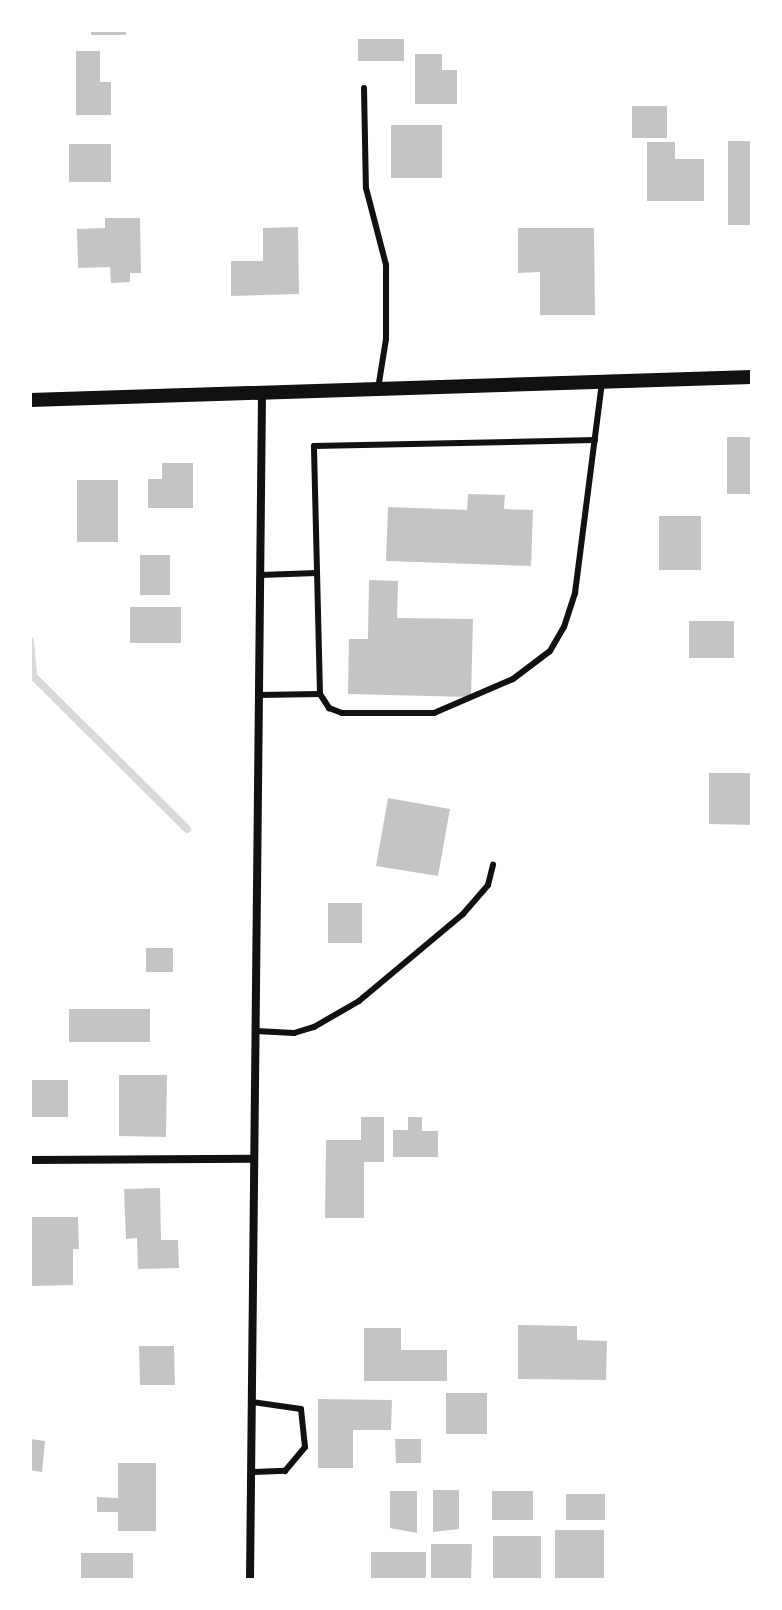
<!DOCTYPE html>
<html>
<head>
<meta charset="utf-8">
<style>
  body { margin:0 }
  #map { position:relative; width:782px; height:1610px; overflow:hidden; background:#fff; font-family:"Asap Condensed",sans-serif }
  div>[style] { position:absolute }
  .stream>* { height:8px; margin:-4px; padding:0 4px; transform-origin:4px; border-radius:4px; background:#d9d9d9 }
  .building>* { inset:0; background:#c4c4c4 }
  .service>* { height:6px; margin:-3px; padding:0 3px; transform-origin:3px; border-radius:3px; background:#111 }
  .minor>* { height:8px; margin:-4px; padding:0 4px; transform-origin:4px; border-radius:4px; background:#111 }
  .tertiary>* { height:14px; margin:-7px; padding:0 7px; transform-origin:7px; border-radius:7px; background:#111 }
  span { translate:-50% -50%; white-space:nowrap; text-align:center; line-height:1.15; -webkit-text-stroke:8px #fff; paint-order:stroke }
  .frame { position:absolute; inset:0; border:32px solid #fff; pointer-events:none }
</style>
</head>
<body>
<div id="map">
  <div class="stream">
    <i style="left:30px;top:641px;width:35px;rotate:85deg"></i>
    <i style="left:33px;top:676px;width:217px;rotate:44.8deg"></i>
  </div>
  <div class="building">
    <i style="clip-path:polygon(91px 30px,126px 30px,126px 35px,91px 35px)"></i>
    <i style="clip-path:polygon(358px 39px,404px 39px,404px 61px,358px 61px)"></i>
    <i style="clip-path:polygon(76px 51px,100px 51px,100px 82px,111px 82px,111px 115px,76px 115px)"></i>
    <i style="clip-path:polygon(415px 54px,442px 54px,442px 70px,457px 70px,457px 104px,415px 104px)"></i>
    <i style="clip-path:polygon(632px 106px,667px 106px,667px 138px,632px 138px)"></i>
    <i style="clip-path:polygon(391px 125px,442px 125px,442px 178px,391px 178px)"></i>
    <i style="clip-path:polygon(728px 141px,752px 141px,752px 225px,728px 225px)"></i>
    <i style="clip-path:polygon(647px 142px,675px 142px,675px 159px,704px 159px,704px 201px,647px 201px)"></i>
    <i style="clip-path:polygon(69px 144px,111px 144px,111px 182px,69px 182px)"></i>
    <i style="clip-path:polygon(105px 218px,140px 218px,141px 273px,130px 273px,130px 282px,111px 283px,110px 267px,78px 268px,77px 229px,105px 228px)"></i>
    <i style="clip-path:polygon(298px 227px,299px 294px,231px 296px,231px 261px,263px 261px,263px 228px)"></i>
    <i style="clip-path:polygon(518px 228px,594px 228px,595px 315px,540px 315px,540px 272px,518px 273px)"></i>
    <i style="clip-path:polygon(727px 437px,752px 437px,752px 494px,727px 494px)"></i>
    <i style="clip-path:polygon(162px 463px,193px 463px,193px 508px,148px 508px,148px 479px,162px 479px)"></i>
    <i style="clip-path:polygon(77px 480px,118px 480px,118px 542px,77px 542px)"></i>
    <i style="clip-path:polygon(468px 494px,505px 495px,504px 509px,533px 510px,531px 566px,386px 561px,388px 507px,467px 510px)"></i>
    <i style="clip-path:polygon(659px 516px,701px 516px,701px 570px,659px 570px)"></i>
    <i style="clip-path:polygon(140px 555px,170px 555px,170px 595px,140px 595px)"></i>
    <i style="clip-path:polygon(369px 580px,398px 581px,397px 618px,473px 619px,471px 697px,348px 694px,349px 639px,368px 639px)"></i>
    <i style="clip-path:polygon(130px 607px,181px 607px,181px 643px,130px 643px)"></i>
    <i style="clip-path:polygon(689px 621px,734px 621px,734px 658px,689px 658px)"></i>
    <i style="clip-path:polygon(709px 773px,752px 773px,752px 825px,709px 824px)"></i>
    <i style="clip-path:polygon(388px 798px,450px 809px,438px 876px,376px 866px)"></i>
    <i style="clip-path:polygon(328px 903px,362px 903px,362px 943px,328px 943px)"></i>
    <i style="clip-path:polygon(146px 948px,173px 948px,173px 972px,146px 972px)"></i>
    <i style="clip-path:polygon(69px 1009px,150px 1009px,150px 1042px,69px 1042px)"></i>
    <i style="clip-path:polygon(119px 1075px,167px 1075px,166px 1137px,119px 1136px)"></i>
    <i style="clip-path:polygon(30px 1080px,68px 1080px,68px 1117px,30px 1117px)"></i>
    <i style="clip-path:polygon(361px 1117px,384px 1117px,384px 1162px,364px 1162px,364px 1218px,325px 1218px,326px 1140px,361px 1140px)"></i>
    <i style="clip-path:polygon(408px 1117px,422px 1117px,422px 1131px,438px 1131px,438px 1157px,393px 1157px,393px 1130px,408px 1130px)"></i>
    <i style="clip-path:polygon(160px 1188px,161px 1240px,178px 1240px,179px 1268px,138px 1269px,137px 1238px,126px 1239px,124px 1189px)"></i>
    <i style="clip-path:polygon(30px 1217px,78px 1217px,79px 1249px,73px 1249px,73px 1285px,31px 1286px)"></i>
    <i style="clip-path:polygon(518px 1325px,577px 1326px,577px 1340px,607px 1341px,606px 1380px,518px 1379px)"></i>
    <i style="clip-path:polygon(364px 1328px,401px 1328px,401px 1350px,447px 1350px,447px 1381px,364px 1381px)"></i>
    <i style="clip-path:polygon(139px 1346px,174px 1346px,175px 1385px,140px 1385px)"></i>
    <i style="clip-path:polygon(446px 1393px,487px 1393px,487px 1434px,446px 1434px)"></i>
    <i style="clip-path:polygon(318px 1399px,392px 1400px,391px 1430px,353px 1430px,353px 1468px,318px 1468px)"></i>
    <i style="clip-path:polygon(30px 1439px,45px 1441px,42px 1472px,30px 1470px)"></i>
    <i style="clip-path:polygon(395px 1439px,421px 1439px,421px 1463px,396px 1463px)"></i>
    <i style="clip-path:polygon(118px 1463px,156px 1463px,156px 1531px,118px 1531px,118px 1512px,97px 1512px,97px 1497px,118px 1498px)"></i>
    <i style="clip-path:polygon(433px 1490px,459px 1490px,459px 1529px,433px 1532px)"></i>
    <i style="clip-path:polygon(390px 1491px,417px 1491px,417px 1533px,390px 1528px)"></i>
    <i style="clip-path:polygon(492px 1491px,533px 1491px,533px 1520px,492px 1520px)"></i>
    <i style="clip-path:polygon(566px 1494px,605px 1494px,605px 1520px,566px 1520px)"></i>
    <i style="clip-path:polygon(555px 1530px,604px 1530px,604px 1580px,555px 1580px)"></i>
    <i style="clip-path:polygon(493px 1536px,541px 1536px,541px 1580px,493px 1580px)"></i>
    <i style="clip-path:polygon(431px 1544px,472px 1544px,471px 1580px,431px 1580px)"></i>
    <i style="clip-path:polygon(371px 1552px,426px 1552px,426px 1580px,371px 1580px)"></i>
    <i style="clip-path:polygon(81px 1553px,133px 1553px,133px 1580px,81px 1580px)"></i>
  </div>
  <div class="service">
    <i style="left:364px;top:88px;width:100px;rotate:88.9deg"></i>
    <i style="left:366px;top:188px;width:80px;rotate:75.4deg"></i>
    <i style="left:386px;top:265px;width:74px;rotate:90deg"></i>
    <i style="left:386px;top:339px;width:51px;rotate:99.1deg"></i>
    <i style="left:260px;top:575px;width:57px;rotate:-2deg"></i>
    <i style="left:320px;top:694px;width:17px;rotate:57deg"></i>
    <i style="left:329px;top:708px;width:14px;rotate:21deg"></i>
    <i style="left:342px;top:713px;width:92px"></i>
    <i style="left:434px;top:713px;width:86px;rotate:-23.3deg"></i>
    <i style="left:513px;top:679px;width:46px;rotate:-37.1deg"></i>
    <i style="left:550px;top:651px;width:28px;rotate:-60deg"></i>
    <i style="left:564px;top:627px;width:36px;rotate:-72deg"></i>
    <i style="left:575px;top:593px;width:213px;rotate:-82.7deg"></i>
    <i style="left:259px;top:695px;width:61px;rotate:-0.9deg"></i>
    <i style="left:320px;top:694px;width:248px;rotate:-91.4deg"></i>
    <i style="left:314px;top:446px;width:281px;rotate:-1.2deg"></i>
    <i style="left:256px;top:1031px;width:38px;rotate:3deg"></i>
    <i style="left:294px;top:1033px;width:21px;rotate:-17deg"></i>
    <i style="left:314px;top:1027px;width:52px;rotate:-30deg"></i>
    <i style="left:359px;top:1001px;width:136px;rotate:-39.9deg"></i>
    <i style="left:463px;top:914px;width:38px;rotate:-49deg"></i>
    <i style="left:488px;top:885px;width:21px;rotate:-76deg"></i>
    <i style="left:251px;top:1472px;width:34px;rotate:-2deg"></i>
    <i style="left:285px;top:1471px;width:31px;rotate:-50deg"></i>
    <i style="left:305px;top:1447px;width:38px;rotate:-96deg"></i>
    <i style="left:301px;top:1409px;width:49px;rotate:-171.9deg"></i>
  </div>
  <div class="minor">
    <i style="left:30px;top:1160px;width:224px;rotate:-0.3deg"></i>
    <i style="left:250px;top:1580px;width:1187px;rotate:-89.42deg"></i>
  </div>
  <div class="tertiary">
    <i style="left:30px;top:400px;width:722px;rotate:-1.82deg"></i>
  </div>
  <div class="frame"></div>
</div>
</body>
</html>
